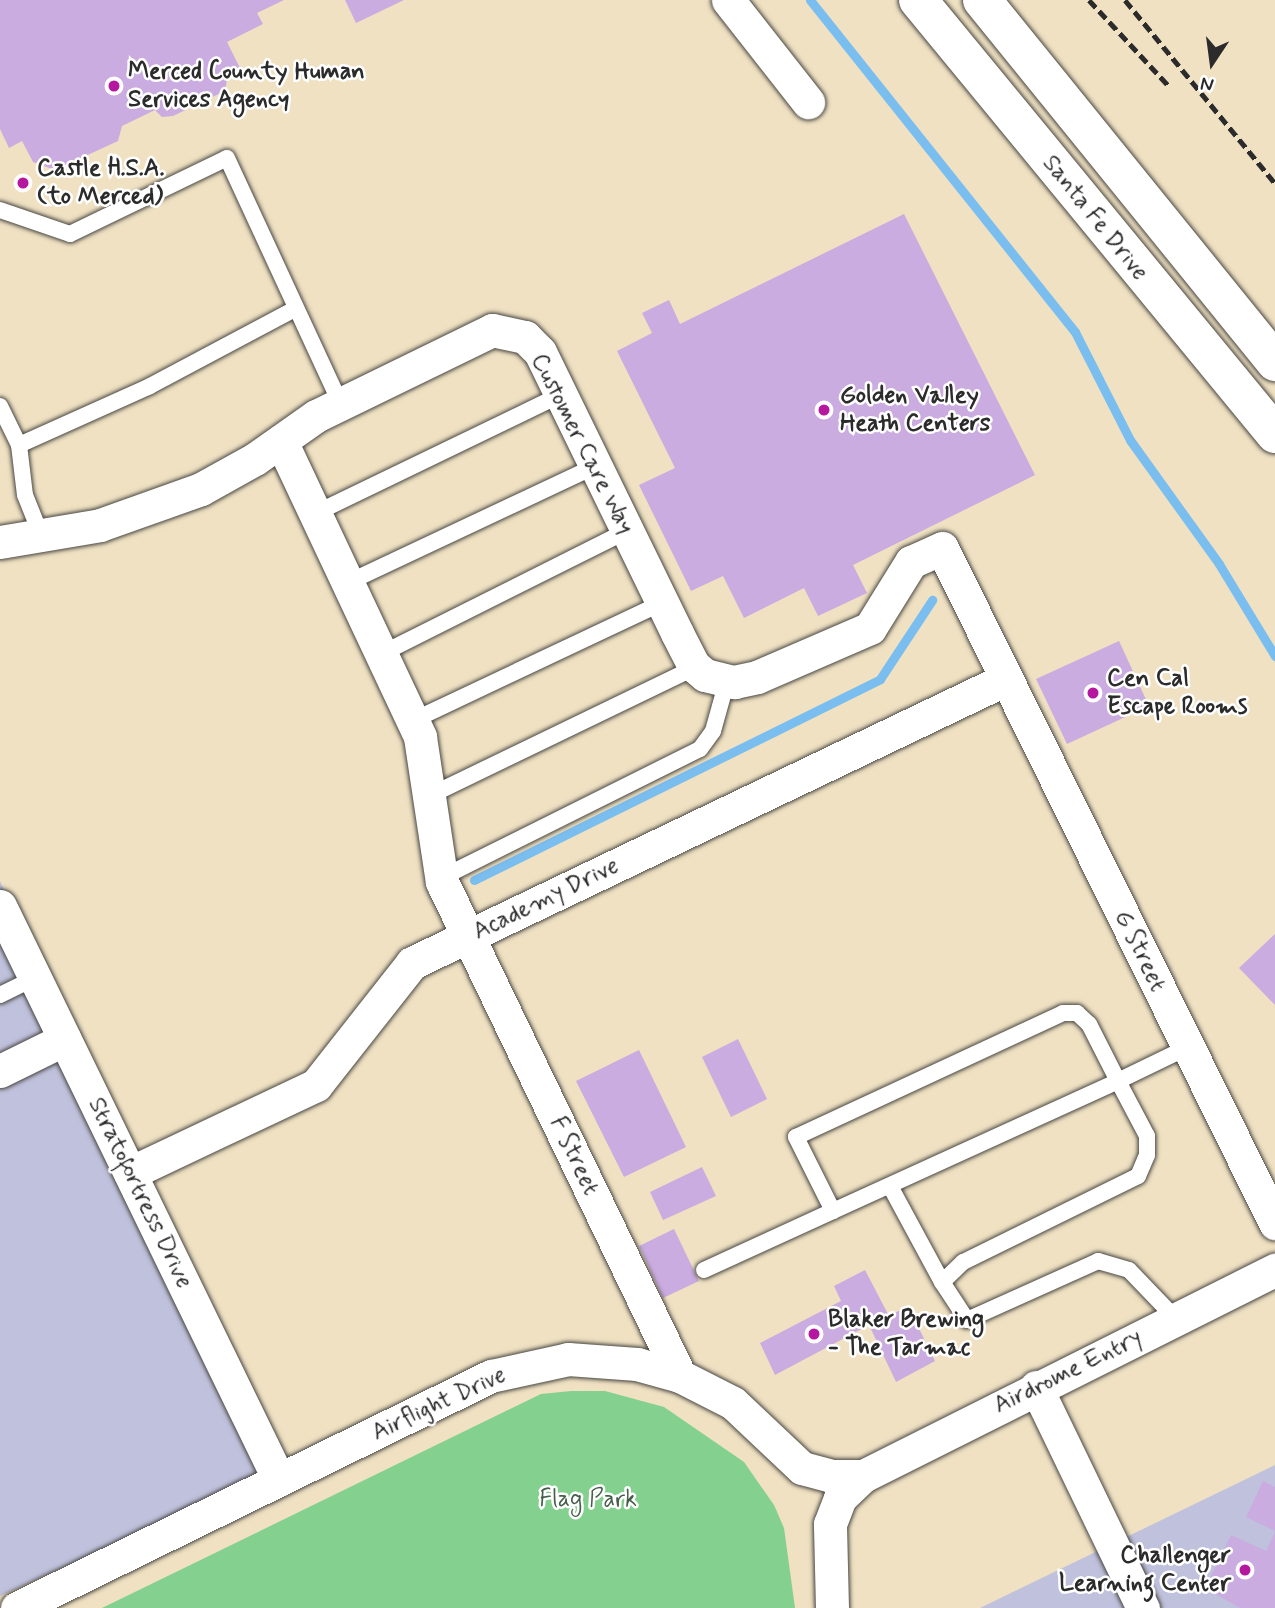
<!DOCTYPE html>
<html>
<head>
<meta charset="utf-8">
<style>
  body { margin:0 }
  #map { position:relative; width:1275px; height:1608px; overflow:hidden; background:#efe1c2; font-family:Mynerve,sans-serif }
  div>[style] { position:absolute }
  .industrial>* { inset:0; background:#c0c2dd }
  .green>* { inset:0; background:#83d08f }
  .stream>* { height:9px; margin:-4.5px; padding:0 4.5px; transform-origin:4.5px; border-radius:4.5px; background:#7abdef }
  .building>* { inset:0; background:#caace0 }
  .roads { filter:drop-shadow(0 0 2px #484642) drop-shadow(0 0 2px #484642) }
  .service>* { height:16px; margin:-8px; padding:0 8px; transform-origin:8px; border-radius:8px; background:#fff }
  .minor>* { height:33px; margin:-16.5px; padding:0 16.5px; transform-origin:16.5px; border-radius:16.5px; background:#fff }
  .primary>* { height:38px; margin:-19px; padding:0 19px; transform-origin:19px; border-radius:19px; background:#fff }
  .rail>* { height:5px; margin-top:-2.5px; transform-origin:0; background:repeating-linear-gradient(90deg,#2b2b2b 0 10px,transparent 0 15px) }
  .dots>* { width:19px; height:19px; translate:-50% -50%; box-sizing:border-box; border:4px solid #fff; border-radius:50% }
  span { translate:-50% -50%; white-space:nowrap; text-align:center; line-height:1.15; -webkit-text-stroke:5px #fff; paint-order:stroke }
  .poi-label { font-size:24px; color:#2b2b2b; font-weight:700 }
  .left { translate:0 -50%; text-align:left }
  .right { translate:-100% -50%; text-align:right }
  .street-label { font-size:24px; color:#2b2b2b }
  .park-label { font-size:24px; color:#455d49 }
  .north { position:absolute; left:1177px; top:28px; width:70px; height:70px; -webkit-text-stroke:5px #fff; paint-order:stroke; rotate:193deg; font-size:19px; font-weight:700; line-height:28px; text-align:center; color:#2b2b2b }
  .north::after { content:''; display:block; margin:auto; width:24px; height:32px; background:#2b2b2b; clip-path:polygon(50% 0,100% 100%,50% 72%,0 100%) }
</style>
</head>
<body>
<div id="map">
  <div class="industrial">
    <i style="clip-path:polygon(0 881px,276px 1471px,0 1596px)"></i>
    <i style="clip-path:polygon(1275px 1465px,1275px 1608px,980px 1608px,1112px 1544px)"></i>
  </div>
  <div class="green">
    <i style="clip-path:polygon(571px 1391px,605px 1391px,664px 1407px,744px 1462px,774px 1505px,784px 1528px,795px 1608px,102px 1608px,541px 1394px)"></i>
  </div>
  <div class="stream">
    <i style="left:810px;top:0;width:425px;rotate:51.4deg"></i>
    <i style="left:1075px;top:332px;width:121px;rotate:63deg"></i>
    <i style="left:1130px;top:440px;width:153px;rotate:54.3deg"></i>
    <i style="left:1219px;top:564px;width:108px;rotate:58.7deg"></i>
    <i style="left:474px;top:880px;width:453px;rotate:-26.3deg"></i>
    <i style="left:880px;top:679px;width:95px;rotate:-56.6deg"></i>
  </div>
  <div class="building">
    <i style="clip-path:polygon(0 0,284px 0,257px 13px,263px 24px,227px 42px,240px 68px,228px 74px,225px 91px,173px 116px,162px 117px,155px 110px,122px 126px,118px 141px,55px 170px,33px 162px,22px 141px,9px 148px,0 129px)"></i>
    <i style="clip-path:polygon(345px 0,404px 0,356px 23px)"></i>
    <i style="clip-path:polygon(904px 214px,1035px 475px,853px 565px,867px 593px,818px 616px,804px 588px,744px 618px,723px 576px,691px 591px,639px 485px,675px 468px,617px 351px,652px 333px,642px 313px,669px 300px,680px 324px)"></i>
    <i style="clip-path:polygon(1119px 641px,1149px 706px,1067px 744px,1036px 679px)"></i>
    <i style="clip-path:polygon(1275px 934px,1275px 1005px,1239px 968px)"></i>
    <i style="clip-path:polygon(738px 1039px,767px 1099px,731px 1117px,702px 1057px)"></i>
    <i style="clip-path:polygon(639px 1050px,686px 1147px,624px 1177px,576px 1081px)"></i>
    <i style="clip-path:polygon(702px 1167px,716px 1196px,663px 1220px,650px 1192px)"></i>
    <i style="clip-path:polygon(674px 1229px,699px 1281px,663px 1298px,639px 1246px)"></i>
    <i style="clip-path:polygon(865px 1270px,889px 1316px,908px 1306px,935px 1361px,896px 1382px,869px 1325px,775px 1375px,760px 1343px,841px 1301px,834px 1286px)"></i>
    <i style="clip-path:polygon(1263px 1481px,1275px 1487px,1275px 1531px,1246px 1517px)"></i>
    <i style="clip-path:polygon(1275px 1532px,1275px 1608px,1240px 1608px,1205px 1588px,1231px 1535px,1266px 1551px)"></i>
  </div>
  <div class="roads">
    <div class="service">
      <i style="left:0;top:210px;width:74px;rotate:18.9deg"></i>
      <i style="left:70px;top:234px;width:174px;rotate:-25.8deg"></i>
      <i style="left:227px;top:158px;width:272px;rotate:65.2deg"></i>
      <i style="left:0;top:406px;width:43px;rotate:64deg"></i>
      <i style="left:19px;top:445px;width:50px;rotate:83.2deg"></i>
      <i style="left:25px;top:495px;width:43px;rotate:68.2deg"></i>
      <i style="left:19px;top:445px;width:144px;rotate:-24.2deg"></i>
      <i style="left:150px;top:386px;width:164px;rotate:-28deg"></i>
      <i style="left:316px;top:513px;width:271px;rotate:-25.8deg"></i>
      <i style="left:349px;top:582px;width:273px;rotate:-25.2deg"></i>
      <i style="left:383px;top:653px;width:273px;rotate:-26.6deg"></i>
      <i style="left:414px;top:720px;width:274px;rotate:-25.3deg"></i>
      <i style="left:429px;top:796px;width:297px;rotate:-25.8deg"></i>
      <i style="left:441px;top:878px;width:289px;rotate:-26.5deg"></i>
      <i style="left:700px;top:749px;width:22px;rotate:-54deg"></i>
      <i style="left:713px;top:731px;width:52px;rotate:-74.4deg"></i>
      <i style="left:0;top:995px;width:39px;rotate:-26deg"></i>
      <i style="left:890px;top:1186px;width:109px;rotate:61.6deg"></i>
      <i style="left:833px;top:1211px;width:313px;rotate:-24.5deg"></i>
      <i style="left:1118px;top:1081px;width:62px;rotate:62.2deg"></i>
      <i style="left:1147px;top:1136px;width:19px;rotate:90deg"></i>
      <i style="left:1147px;top:1155px;width:23px;rotate:113deg"></i>
      <i style="left:1138px;top:1176px;width:195px;rotate:153.8deg"></i>
      <i style="left:963px;top:1262px;width:29px;rotate:136deg"></i>
      <i style="left:942px;top:1282px;width:45px;rotate:56.7deg"></i>
      <i style="left:967px;top:1320px;width:144px;rotate:-24.2deg"></i>
      <i style="left:1098px;top:1261px;width:32px;rotate:16deg"></i>
      <i style="left:1129px;top:1270px;width:68px;rotate:46.2deg"></i>
      <i style="left:704px;top:1270px;width:142px;rotate:-24.6deg"></i>
      <i style="left:833px;top:1211px;width:83px;rotate:-116.6deg"></i>
      <i style="left:796px;top:1137px;width:294px;rotate:-24.9deg"></i>
      <i style="left:1063px;top:1013px;width:14px"></i>
      <i style="left:1077px;top:1013px;width:16px;rotate:43deg"></i>
      <i style="left:1089px;top:1024px;width:64px;rotate:63deg"></i>
      <i style="left:1118px;top:1081px;width:78px;rotate:-25.9deg"></i>
    </div>
    <div class="minor">
      <i style="left:728px;top:0;width:130px;rotate:51.9deg"></i>
      <i style="left:281px;top:441px;width:327px;rotate:64.8deg"></i>
      <i style="left:420px;top:737px;width:147px;rotate:81.4deg"></i>
      <i style="left:442px;top:882px;width:548px;rotate:64.28deg"></i>
      <i style="left:0;top:542px;width:101px;rotate:-9.6deg"></i>
      <i style="left:100px;top:525px;width:107px;rotate:-19.6deg"></i>
      <i style="left:201px;top:489px;width:62px;rotate:-29.1deg"></i>
      <i style="left:255px;top:459px;width:75px;rotate:-35.2deg"></i>
      <i style="left:316px;top:416px;width:196px;rotate:-26deg"></i>
      <i style="left:492px;top:330px;width:34px;rotate:12deg"></i>
      <i style="left:525px;top:337px;width:21px;rotate:45deg"></i>
      <i style="left:540px;top:352px;width:313px;rotate:64deg"></i>
      <i style="left:677px;top:633px;width:36px;rotate:63deg"></i>
      <i style="left:693px;top:665px;width:16px;rotate:40deg"></i>
      <i style="left:705px;top:675px;width:30px;rotate:14deg"></i>
      <i style="left:734px;top:682px;width:24px;rotate:-12deg"></i>
      <i style="left:757px;top:677px;width:123px;rotate:-23.4deg"></i>
      <i style="left:870px;top:628px;width:78px;rotate:-58.2deg"></i>
      <i style="left:911px;top:562px;width:34px;rotate:-24deg"></i>
      <i style="left:942px;top:548px;width:753px;rotate:63.74deg"></i>
      <i style="left:0;top:906px;width:638px;rotate:64.08deg"></i>
      <i style="left:0;top:1071px;width:72px;rotate:-26.2deg"></i>
      <i style="left:130px;top:1173px;width:206px;rotate:-25.3deg"></i>
      <i style="left:316px;top:1085px;width:155px;rotate:-51.8deg"></i>
      <i style="left:412px;top:963px;width:658px;rotate:-25.55deg"></i>
      <i style="left:1036px;top:1387px;width:246px;rotate:64.2deg"></i>
      <i style="left:17px;top:1608px;width:528px;rotate:-26.08deg"></i>
      <i style="left:491px;top:1376px;width:79px;rotate:-12.4deg"></i>
      <i style="left:568px;top:1359px;width:69px;rotate:4.1deg"></i>
      <i style="left:637px;top:1364px;width:45px;rotate:15.6deg"></i>
      <i style="left:680px;top:1376px;width:59px;rotate:27deg"></i>
      <i style="left:733px;top:1403px;width:95px;rotate:43.3deg"></i>
      <i style="left:802px;top:1468px;width:30px;rotate:15deg"></i>
      <i style="left:831px;top:1476px;width:32px"></i>
      <i style="left:832px;top:1608px;width:84px;rotate:-91.4deg"></i>
      <i style="left:830px;top:1524px;width:28px;rotate:-69deg"></i>
      <i style="left:840px;top:1498px;width:32px;rotate:-44deg"></i>
      <i style="left:863px;top:1476px;width:461px;rotate:-26.6deg"></i>
    </div>
    <div class="primary">
      <i style="left:918px;top:0;width:562px;rotate:50.56deg"></i>
      <i style="left:982px;top:0;width:466px;rotate:51deg"></i>
    </div>
  </div>
  <div class="rail">
    <i style="left:1089px;top:0;width:117px;rotate:47.1deg"></i>
    <i style="left:1125px;top:0;width:237px;rotate:50.7deg"></i>
  </div>
  <div class="dots">
    <i style="left:114px;top:86px;background:#b5179e"></i>
    <i style="left:23px;top:183px;background:#b5179e"></i>
    <i style="left:824px;top:410px;background:#b5179e"></i>
    <i style="left:1093px;top:693px;background:#b5179e"></i>
    <i style="left:814px;top:1334px;background:#b5179e"></i>
    <i style="left:1245px;top:1570px;background:#b5179e"></i>
  </div>
  <div class="poi-label">
    <span class="left" style="left:128px;top:86px">Merced County Human<br>Services Agency</span>
    <span class="left" style="left:37px;top:183px">Castle H.S.A.<br>(to Merced)</span>
    <span class="left" style="left:840px;top:410px">Golden Valley<br>Heath Centers</span>
    <span class="left" style="left:1107px;top:693px">Cen Cal<br>Escape Rooms</span>
    <span class="left" style="left:828px;top:1334px">Blaker Brewing<br>- The Tarmac</span>
    <span class="right" style="left:1231px;top:1570px">Challenger<br>Learning Center</span>
  </div>
  <div class="street-label">
    <span style="left:1095px;top:218px;rotate:51deg">Santa Fe Drive</span>
    <span style="left:582px;top:444px;rotate:63deg">Customer Care Way</span>
    <span style="left:546px;top:899px;rotate:-26deg">Academy Drive</span>
    <span style="left:1140px;top:951px;rotate:64deg">G Street</span>
    <span style="left:574px;top:1156px;rotate:64deg">F Street</span>
    <span style="left:140px;top:1193px;rotate:64deg">Stratofortress Drive</span>
    <span style="left:1068px;top:1372px;rotate:-26deg">Airdrome Entry</span>
    <span style="left:439px;top:1404px;rotate:-25deg">Airflight Drive</span>
  </div>
  <div class="park-label">
    <span style="left:588px;top:1500px">Flag Park</span>
  </div>
  <div class="north">N</div>
</div>
</body>
</html>
